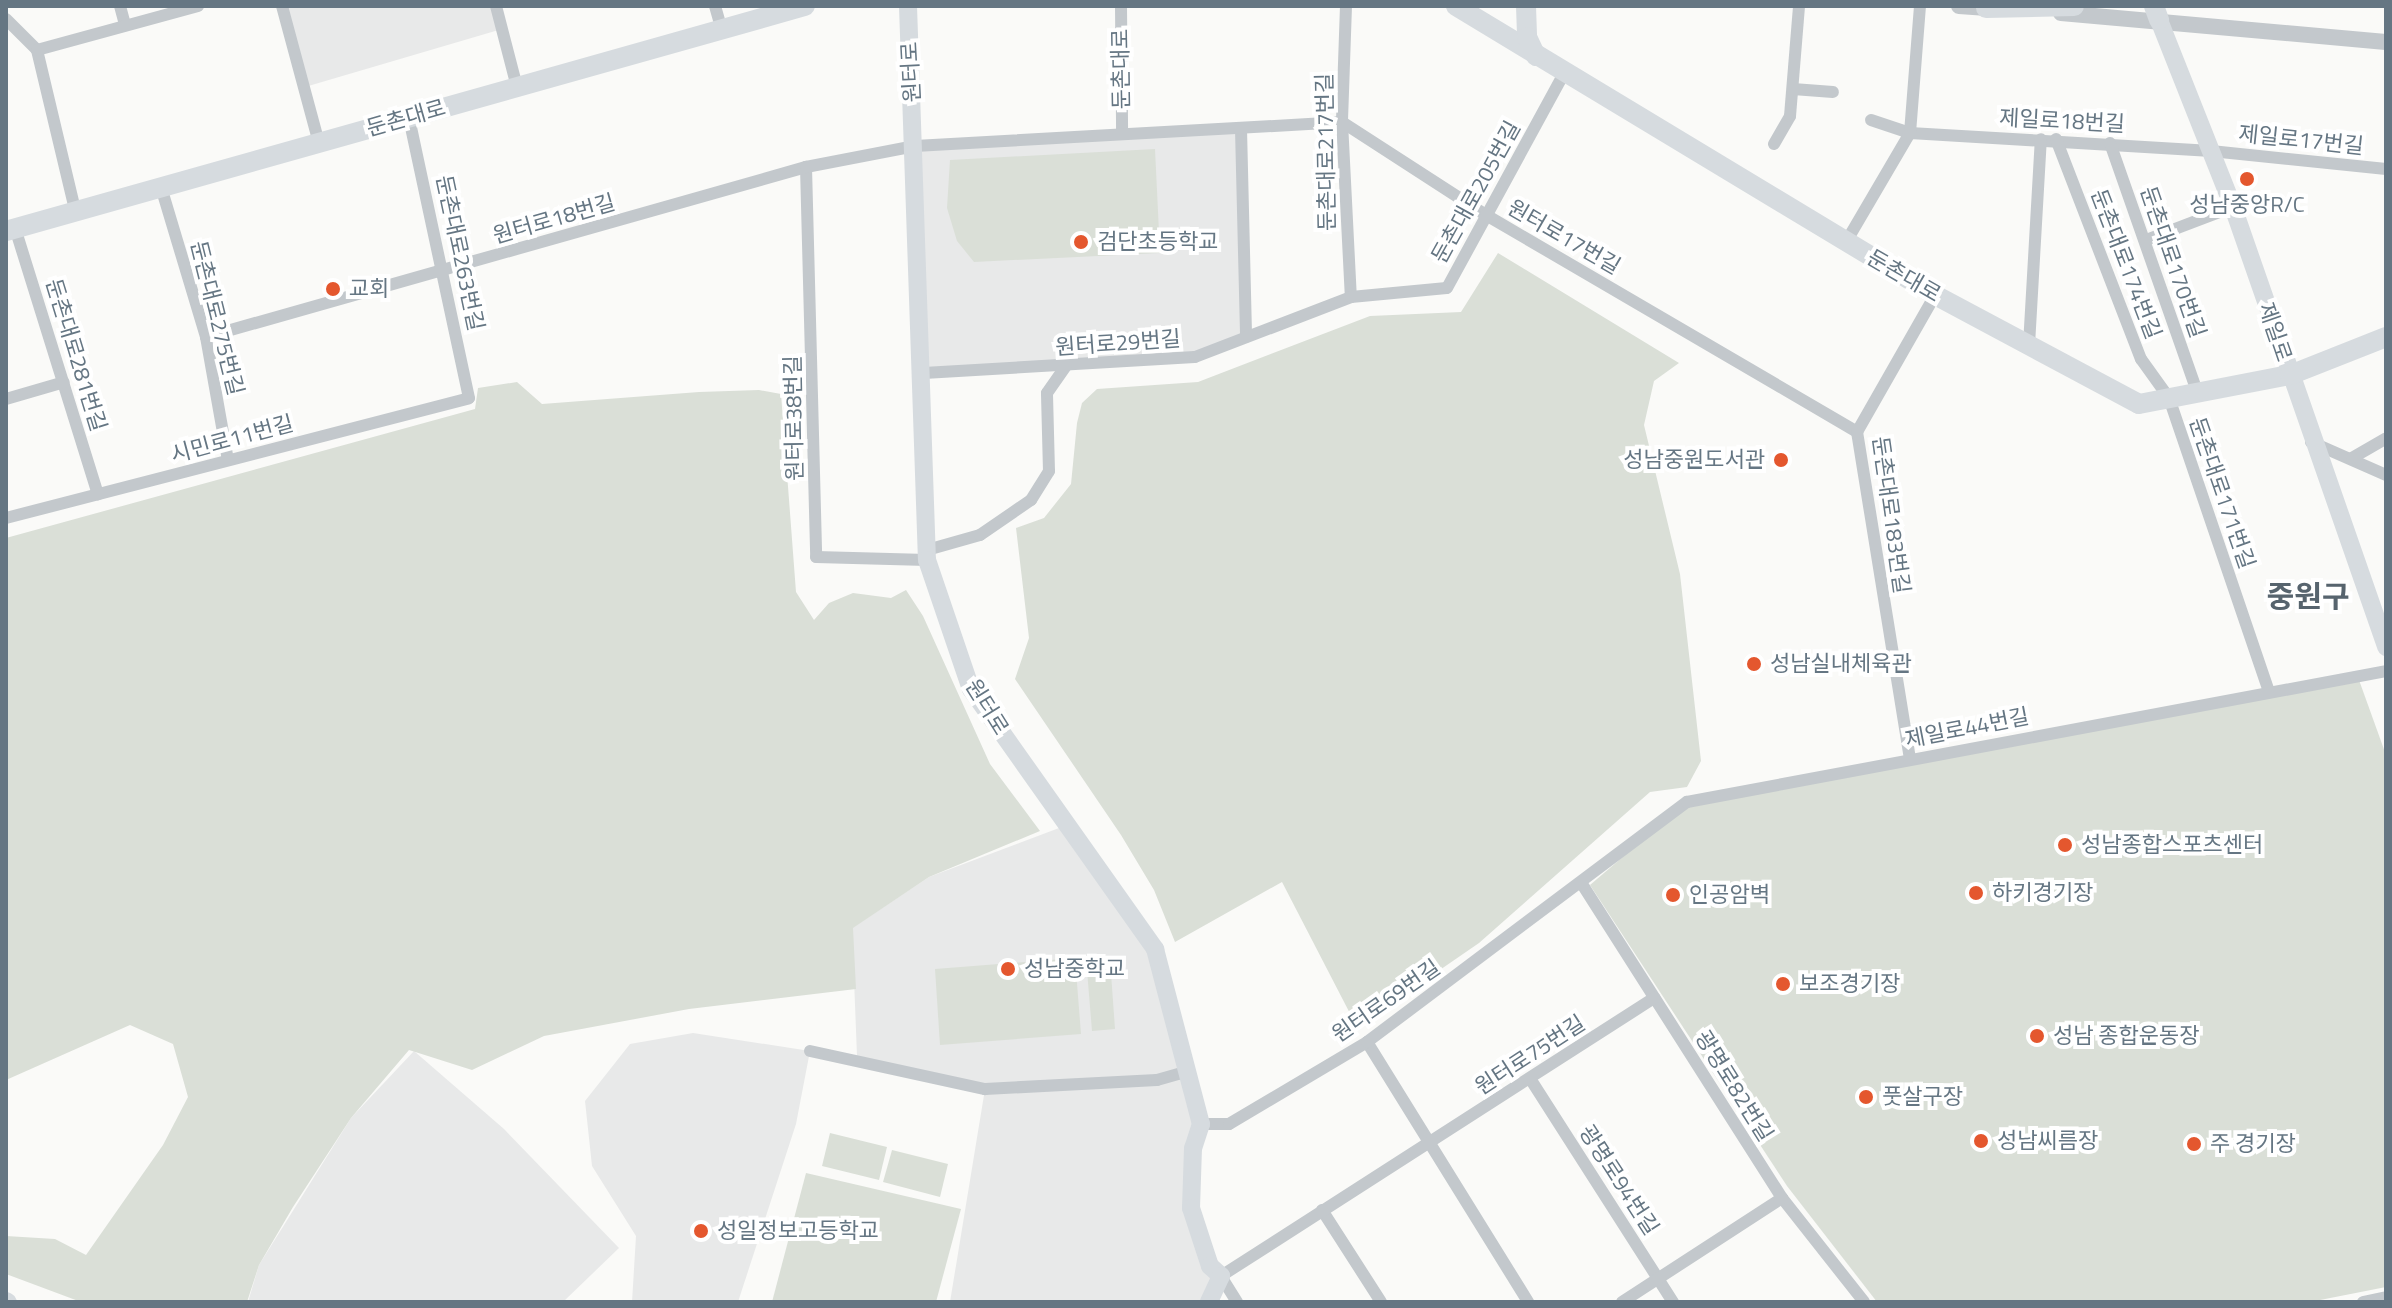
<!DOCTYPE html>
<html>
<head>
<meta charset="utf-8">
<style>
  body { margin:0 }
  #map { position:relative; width:2392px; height:1308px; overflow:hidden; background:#fafaf8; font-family:"Titillium Web","Noto Sans KR",sans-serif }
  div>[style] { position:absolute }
  .built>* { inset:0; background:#e8e9e9 }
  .green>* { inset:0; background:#dadfd7 }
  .minor>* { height:12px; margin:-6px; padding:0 6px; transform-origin:6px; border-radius:6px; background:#c3c8cc }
  .tertiary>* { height:16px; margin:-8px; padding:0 8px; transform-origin:8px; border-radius:8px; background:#c3c8cc }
  .secondary>* { height:18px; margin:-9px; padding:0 9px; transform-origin:9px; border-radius:9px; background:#d6dbdf }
  .primary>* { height:20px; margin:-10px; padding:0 10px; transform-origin:10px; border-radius:10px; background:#d6dbdf }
  .dots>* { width:22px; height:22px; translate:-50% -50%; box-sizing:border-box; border:4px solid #fff; border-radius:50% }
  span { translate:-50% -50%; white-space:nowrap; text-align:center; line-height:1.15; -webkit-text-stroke:8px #fff; paint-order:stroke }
  .street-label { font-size:22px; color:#657683 }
  .poi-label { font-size:22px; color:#657683 }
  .left { translate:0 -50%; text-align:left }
  .right { translate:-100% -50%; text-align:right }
  .district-label { font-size:30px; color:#57646e; font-weight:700 }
  .frame { position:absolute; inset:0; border:8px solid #657683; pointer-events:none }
</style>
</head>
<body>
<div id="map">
  <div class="built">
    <i style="clip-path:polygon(284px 6px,496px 6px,502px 29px,305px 87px)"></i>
    <i style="clip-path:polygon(1241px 129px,1246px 337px,1195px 357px,924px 372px,915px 146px)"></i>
    <i style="clip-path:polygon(1067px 825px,1155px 949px,1201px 1124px,1191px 1209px,1218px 1283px,1209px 1302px,950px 1302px,985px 1089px,857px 1056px,852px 928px,929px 877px)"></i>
    <i style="clip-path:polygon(693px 1033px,810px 1051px,796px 1124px,738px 1302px,632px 1302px,636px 1236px,592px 1166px,585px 1101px,630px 1044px)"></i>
    <i style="clip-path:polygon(414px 1051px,504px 1129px,619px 1248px,563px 1302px,248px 1302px,259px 1265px,351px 1118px)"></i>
  </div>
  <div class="green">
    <i style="clip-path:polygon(1155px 149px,1160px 253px,974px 262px,957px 241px,947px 208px,950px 160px)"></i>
    <i style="clip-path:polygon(1498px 253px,1679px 363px,1654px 381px,1644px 425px,1680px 574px,1701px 761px,1687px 787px,1650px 792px,1479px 943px,1357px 1027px,1282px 882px,1175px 942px,1154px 890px,1121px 835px,1015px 679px,1029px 638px,1016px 528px,1044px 518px,1071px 484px,1077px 423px,1082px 403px,1097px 389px,1198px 382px,1370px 316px,1461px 312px)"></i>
    <i style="clip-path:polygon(517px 382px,542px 404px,699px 392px,759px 390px,781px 394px,796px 592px,814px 620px,829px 603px,853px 593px,891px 598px,906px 590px,923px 616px,990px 764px,1040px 831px,929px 877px,853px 928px,856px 989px,689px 1009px,544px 1036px,472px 1070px,409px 1050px,351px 1118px,293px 1207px,259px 1265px,247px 1302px,81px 1302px,6px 1274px,6px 1236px,55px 1239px,86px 1255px,163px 1145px,188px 1097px,173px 1044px,130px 1025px,6px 1080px,6px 538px,475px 409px,478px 388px)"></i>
    <i style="clip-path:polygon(2359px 680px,2386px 755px,2386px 1287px,2310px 1302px,1877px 1302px,1787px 1186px,1590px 885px,1687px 802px)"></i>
    <i style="clip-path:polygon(1075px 958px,1081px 1034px,940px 1045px,935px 969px)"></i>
    <i style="clip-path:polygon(1086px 958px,1110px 959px,1115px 1029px,1092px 1031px)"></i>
    <i style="clip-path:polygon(830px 1133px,887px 1147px,879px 1180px,822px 1166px)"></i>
    <i style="clip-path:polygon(892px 1150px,948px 1164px,940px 1197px,883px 1182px)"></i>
    <i style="clip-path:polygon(806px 1173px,961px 1209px,936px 1302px,772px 1302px)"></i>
  </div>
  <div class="minor">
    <i style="left:120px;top:6px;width:20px;rotate:75deg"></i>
    <i style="left:282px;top:6px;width:142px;rotate:74.9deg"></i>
    <i style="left:496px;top:6px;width:84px;rotate:75.5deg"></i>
    <i style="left:715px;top:6px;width:25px;rotate:74deg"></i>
    <i style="left:1121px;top:6px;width:127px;rotate:89.5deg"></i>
    <i style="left:1346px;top:6px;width:116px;rotate:92deg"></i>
    <i style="left:1342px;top:122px;width:175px;rotate:87.1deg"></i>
    <i style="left:6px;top:19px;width:44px;rotate:45deg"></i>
    <i style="left:37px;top:50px;width:164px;rotate:76.6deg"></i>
    <i style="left:37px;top:50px;width:167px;rotate:-15.3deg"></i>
    <i style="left:1793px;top:89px;width:40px;rotate:4.3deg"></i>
    <i style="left:1871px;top:120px;width:41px;rotate:18.4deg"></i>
    <i style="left:1910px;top:133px;width:302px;rotate:3.4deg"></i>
    <i style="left:2211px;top:151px;width:176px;rotate:5.9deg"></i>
    <i style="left:1241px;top:129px;width:208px;rotate:88.6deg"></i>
    <i style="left:2056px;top:139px;width:236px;rotate:68.9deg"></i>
    <i style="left:2141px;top:359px;width:48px;rotate:54.3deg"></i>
    <i style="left:2169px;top:398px;width:311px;rotate:71.2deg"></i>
    <i style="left:2110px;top:143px;width:266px;rotate:70.7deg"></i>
    <i style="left:1774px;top:144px;width:32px;rotate:-60deg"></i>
    <i style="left:1790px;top:116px;width:110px;rotate:-85.3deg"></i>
    <i style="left:806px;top:167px;width:390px;rotate:88.5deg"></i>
    <i style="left:816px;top:557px;width:111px;rotate:1.5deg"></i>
    <i style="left:161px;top:187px;width:157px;rotate:73.3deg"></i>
    <i style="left:206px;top:337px;width:125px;rotate:79.9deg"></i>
    <i style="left:15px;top:228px;width:279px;rotate:72.7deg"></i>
    <i style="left:2146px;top:240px;width:93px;rotate:-20.8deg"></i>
    <i style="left:1846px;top:242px;width:126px;rotate:-59.6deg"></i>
    <i style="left:1910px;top:133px;width:127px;rotate:-85.5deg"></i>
    <i style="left:206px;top:337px;width:624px;rotate:-15.82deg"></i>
    <i style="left:806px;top:167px;width:111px;rotate:-10.9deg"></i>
    <i style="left:915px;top:146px;width:428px;rotate:-3.2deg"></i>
    <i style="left:1342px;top:122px;width:171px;rotate:32.9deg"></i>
    <i style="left:1486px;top:215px;width:430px;rotate:30.3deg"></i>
    <i style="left:2029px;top:345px;width:206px;rotate:-86.7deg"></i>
    <i style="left:924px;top:373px;width:271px;rotate:-3.4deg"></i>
    <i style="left:1195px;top:357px;width:167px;rotate:-21deg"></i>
    <i style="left:1351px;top:297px;width:96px;rotate:-5.4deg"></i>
    <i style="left:1447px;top:288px;width:245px;rotate:-61.4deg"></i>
    <i style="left:6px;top:399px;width:60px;rotate:-16.3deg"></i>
    <i style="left:2311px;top:442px;width:82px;rotate:23.7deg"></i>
    <i style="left:2352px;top:458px;width:39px;rotate:-30deg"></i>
    <i style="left:6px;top:518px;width:478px;rotate:-14.5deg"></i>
    <i style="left:469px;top:398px;width:286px;rotate:-102.1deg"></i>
    <i style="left:927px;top:550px;width:55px;rotate:-15.8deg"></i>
    <i style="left:980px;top:535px;width:62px;rotate:-34.5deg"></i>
    <i style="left:1031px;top:500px;width:34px;rotate:-58deg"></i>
    <i style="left:1049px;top:471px;width:78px;rotate:-91.5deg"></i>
    <i style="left:1047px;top:393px;width:32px;rotate:-55deg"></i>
    <i style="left:1910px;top:759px;width:331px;rotate:-99.2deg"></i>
    <i style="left:1857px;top:432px;width:158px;rotate:-60.3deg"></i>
    <i style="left:1582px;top:884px;width:372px;rotate:57.5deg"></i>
    <i style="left:1782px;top:1198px;width:132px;rotate:51.7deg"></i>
    <i style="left:1367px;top:1042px;width:306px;rotate:58.2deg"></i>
    <i style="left:810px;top:1051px;width:179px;rotate:12.3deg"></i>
    <i style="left:985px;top:1089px;width:172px;rotate:-3deg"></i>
    <i style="left:1157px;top:1080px;width:32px;rotate:-16deg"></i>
    <i style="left:1531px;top:1080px;width:264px;rotate:57.4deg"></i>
    <i style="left:1201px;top:1124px;width:28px"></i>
    <i style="left:1229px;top:1124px;width:161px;rotate:-30.7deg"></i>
    <i style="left:1367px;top:1042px;width:400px;rotate:-36.9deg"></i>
    <i style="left:1687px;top:802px;width:711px;rotate:-10.61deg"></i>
    <i style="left:1322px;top:1210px;width:109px;rotate:57.3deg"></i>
    <i style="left:1237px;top:1302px;width:31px;rotate:-122deg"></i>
    <i style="left:1221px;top:1276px;width:515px;rotate:-32.7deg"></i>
    <i style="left:1622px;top:1302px;width:191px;rotate:-33deg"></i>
    <i style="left:2363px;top:1302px;width:24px;rotate:-12deg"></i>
  </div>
  <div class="tertiary">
    <i style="left:1959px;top:6px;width:39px;rotate:4deg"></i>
    <i style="left:2061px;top:13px;width:326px;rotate:5.1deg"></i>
  </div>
  <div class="secondary">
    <i style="left:908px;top:6px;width:554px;rotate:88.04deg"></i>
    <i style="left:927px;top:560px;width:136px;rotate:71.2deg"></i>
    <i style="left:971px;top:689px;width:319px;rotate:54.7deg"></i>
    <i style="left:1155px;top:949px;width:181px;rotate:75.3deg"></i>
    <i style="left:1201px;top:1124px;width:25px;rotate:108deg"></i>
    <i style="left:1193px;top:1148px;width:60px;rotate:91.9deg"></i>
    <i style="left:1191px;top:1208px;width:61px;rotate:71.9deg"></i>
    <i style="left:1210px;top:1266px;width:15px;rotate:42deg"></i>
    <i style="left:1221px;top:1276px;width:29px;rotate:115deg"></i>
    <i style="left:2159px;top:20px;width:201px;rotate:68.4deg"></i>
    <i style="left:2233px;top:207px;width:466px;rotate:70.8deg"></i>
    <i style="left:6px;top:1301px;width:2px;rotate:27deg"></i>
  </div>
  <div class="primary">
    <i style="left:1456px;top:6px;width:559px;rotate:31.1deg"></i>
    <i style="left:1935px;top:295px;width:231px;rotate:28.1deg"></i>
    <i style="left:2139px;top:404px;width:154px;rotate:-10.9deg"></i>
    <i style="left:2290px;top:375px;width:103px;rotate:-21.6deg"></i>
    <i style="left:1526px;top:6px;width:31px;rotate:88deg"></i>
    <i style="left:1527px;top:37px;width:21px;rotate:65deg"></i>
    <i style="left:2154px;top:6px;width:15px;rotate:70deg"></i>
    <i style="left:1986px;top:8px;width:88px;rotate:-1.3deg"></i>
    <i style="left:6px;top:231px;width:830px;rotate:-15.73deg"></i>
  </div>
  <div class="dots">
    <i style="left:2247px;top:179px;background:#e4572e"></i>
    <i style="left:1081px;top:242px;background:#e4572e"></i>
    <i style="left:333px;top:289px;background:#e4572e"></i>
    <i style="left:1781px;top:460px;background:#e4572e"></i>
    <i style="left:1754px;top:664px;background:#e4572e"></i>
    <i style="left:2065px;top:845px;background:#e4572e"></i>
    <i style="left:1976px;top:893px;background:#e4572e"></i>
    <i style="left:1673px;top:895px;background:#e4572e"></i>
    <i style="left:1008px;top:969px;background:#e4572e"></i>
    <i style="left:1783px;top:984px;background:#e4572e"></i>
    <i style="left:2037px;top:1036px;background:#e4572e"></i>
    <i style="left:1866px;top:1097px;background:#e4572e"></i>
    <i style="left:1981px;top:1141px;background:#e4572e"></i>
    <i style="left:2194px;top:1144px;background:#e4572e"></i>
    <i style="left:701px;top:1231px;background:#e4572e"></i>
  </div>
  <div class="street-label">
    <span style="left:1121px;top:69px;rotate:-91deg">둔촌대로</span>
    <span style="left:911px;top:72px;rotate:-93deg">원터로</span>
    <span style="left:406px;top:118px;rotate:-16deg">둔촌대로</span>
    <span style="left:2062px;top:121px;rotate:3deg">제일로18번길</span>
    <span style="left:2301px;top:140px;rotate:6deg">제일로17번길</span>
    <span style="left:1326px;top:152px;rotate:-91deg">둔촌대로217번길</span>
    <span style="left:1476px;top:192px;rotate:-61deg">둔촌대로205번길</span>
    <span style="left:554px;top:219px;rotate:-16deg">원터로18번길</span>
    <span style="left:1564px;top:237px;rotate:30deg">원터로17번길</span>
    <span style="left:460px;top:253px;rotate:78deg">둔촌대로263번길</span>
    <span style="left:2173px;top:262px;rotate:71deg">둔촌대로170번길</span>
    <span style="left:2126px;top:264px;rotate:69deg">둔촌대로174번길</span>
    <span style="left:1904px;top:276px;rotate:30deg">둔촌대로</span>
    <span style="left:217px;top:318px;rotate:76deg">둔촌대로275번길</span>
    <span style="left:2275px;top:332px;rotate:71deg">제일로</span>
    <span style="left:1118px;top:343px;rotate:-4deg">원터로29번길</span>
    <span style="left:76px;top:355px;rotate:73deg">둔촌대로281번길</span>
    <span style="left:794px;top:418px;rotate:-91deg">원터로38번길</span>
    <span style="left:232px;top:439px;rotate:-15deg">시민로11번길</span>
    <span style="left:2222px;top:493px;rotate:71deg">둔촌대로171번길</span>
    <span style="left:1891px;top:515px;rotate:82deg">둔촌대로183번길</span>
    <span style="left:987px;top:707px;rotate:58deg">원터로</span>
    <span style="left:1967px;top:728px;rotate:-11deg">제일로44번길</span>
    <span style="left:1386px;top:1001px;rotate:-35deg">원터로69번길</span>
    <span style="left:1530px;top:1055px;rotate:-33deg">원터로75번길</span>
    <span style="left:1734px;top:1086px;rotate:58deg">광명로82번길</span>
    <span style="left:1619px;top:1180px;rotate:57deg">광명로94번길</span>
  </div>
  <div class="poi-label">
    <span style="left:2247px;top:205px">성남중앙R/C</span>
    <span class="left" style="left:1097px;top:242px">검단초등학교</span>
    <span class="left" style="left:349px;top:289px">교회</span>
    <span class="right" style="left:1765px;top:460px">성남중원도서관</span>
    <span class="left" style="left:1770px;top:664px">성남실내체육관</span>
    <span class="left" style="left:2081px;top:845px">성남종합스포츠센터</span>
    <span class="left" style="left:1992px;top:893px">하키경기장</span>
    <span class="left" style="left:1689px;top:895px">인공암벽</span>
    <span class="left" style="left:1024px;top:969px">성남중학교</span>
    <span class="left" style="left:1799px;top:984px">보조경기장</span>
    <span class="left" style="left:2053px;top:1036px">성남 종합운동장</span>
    <span class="left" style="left:1882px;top:1097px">풋살구장</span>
    <span class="left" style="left:1997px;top:1141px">성남씨름장</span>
    <span class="left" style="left:2210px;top:1144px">주 경기장</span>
    <span class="left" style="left:717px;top:1231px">성일정보고등학교</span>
  </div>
  <div class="district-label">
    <span style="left:2308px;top:596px">중원구</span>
  </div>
  <div class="frame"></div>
</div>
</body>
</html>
